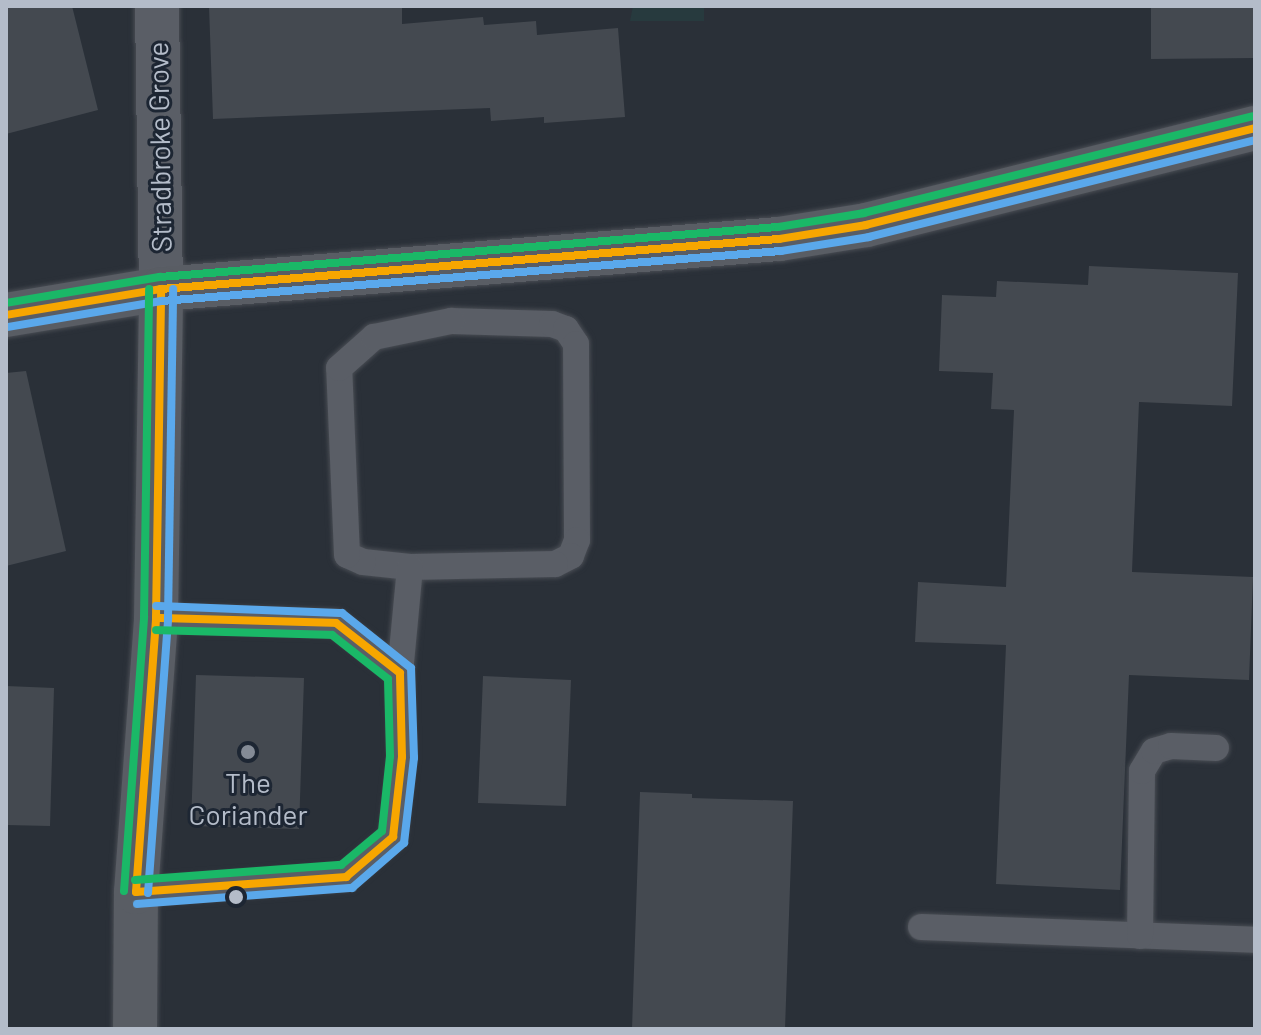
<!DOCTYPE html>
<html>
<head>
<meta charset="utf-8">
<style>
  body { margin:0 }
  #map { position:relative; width:1261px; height:1035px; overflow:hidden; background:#2a3038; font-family:Barlow,sans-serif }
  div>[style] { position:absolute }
  .green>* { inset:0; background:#273a3e }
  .building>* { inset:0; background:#444950 }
  .roads { filter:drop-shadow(0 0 2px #484c53) drop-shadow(0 0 2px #484c53) }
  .lane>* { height:26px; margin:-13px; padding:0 13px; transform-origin:13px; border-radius:13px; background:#5a5e66 }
  .street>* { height:44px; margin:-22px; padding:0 22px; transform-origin:22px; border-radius:22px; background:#5a5e66 }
  .secondary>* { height:44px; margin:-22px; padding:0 22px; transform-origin:22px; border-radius:22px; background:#595d64 }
  .bus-1>* { height:8px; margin:-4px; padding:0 4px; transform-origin:4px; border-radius:4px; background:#f7a600 }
  .bus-2>* { height:8px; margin:-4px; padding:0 4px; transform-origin:4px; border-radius:4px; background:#5aa8eb }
  .bus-3>* { height:8px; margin:-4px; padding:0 4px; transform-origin:4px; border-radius:4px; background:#1ab867 }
  .dots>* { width:22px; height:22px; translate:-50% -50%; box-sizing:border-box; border:4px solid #1d2633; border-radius:50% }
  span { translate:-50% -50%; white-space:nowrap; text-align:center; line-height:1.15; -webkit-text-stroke:6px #1d2633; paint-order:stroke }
  .street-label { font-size:28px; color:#b4bcc9 }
  .poi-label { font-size:28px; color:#b4bcc9 }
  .frame { position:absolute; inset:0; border:8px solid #b4bcc9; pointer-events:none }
</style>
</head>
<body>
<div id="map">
  <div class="green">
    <i style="clip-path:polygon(633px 6px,704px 6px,704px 21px,630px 21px)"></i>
  </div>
  <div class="building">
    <i style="clip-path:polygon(6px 6px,72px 6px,98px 110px,6px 134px)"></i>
    <i style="clip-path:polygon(209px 6px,402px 6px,402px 24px,483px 17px,484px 25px,536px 21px,537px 35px,618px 28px,625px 117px,544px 123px,544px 117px,491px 121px,490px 108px,213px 119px)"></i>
    <i style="clip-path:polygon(1151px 6px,1255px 6px,1255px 58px,1151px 59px)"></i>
    <i style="clip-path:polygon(1089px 266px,1238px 273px,1232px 406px,1139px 402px,1132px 572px,1253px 577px,1249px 680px,1129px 675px,1120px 890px,996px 884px,1006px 645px,915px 642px,918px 582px,1006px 587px,1014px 410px,991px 409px,993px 373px,939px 371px,942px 295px,996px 297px,997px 281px,1088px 285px)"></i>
    <i style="clip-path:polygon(26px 371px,66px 551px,6px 566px,6px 373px)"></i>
    <i style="clip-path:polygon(196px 675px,304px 678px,299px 829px,191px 826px)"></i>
    <i style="clip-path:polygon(483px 676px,571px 680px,566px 806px,478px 803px)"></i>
    <i style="clip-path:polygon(6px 686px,54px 688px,50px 826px,6px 825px)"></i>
    <i style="clip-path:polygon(640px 792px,692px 794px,692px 798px,793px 801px,785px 1029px,632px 1029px)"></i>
  </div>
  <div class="roads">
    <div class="lane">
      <i style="left:451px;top:321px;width:101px;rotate:1.7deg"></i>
      <i style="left:552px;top:324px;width:15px;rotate:20deg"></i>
      <i style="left:566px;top:329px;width:18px;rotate:56deg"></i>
      <i style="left:576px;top:344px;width:196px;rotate:89.7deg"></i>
      <i style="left:577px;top:540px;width:17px;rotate:111deg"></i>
      <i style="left:571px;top:556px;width:18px;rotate:153deg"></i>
      <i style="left:555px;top:564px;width:145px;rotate:178.8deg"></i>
      <i style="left:410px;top:567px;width:47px;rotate:-173.9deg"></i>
      <i style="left:363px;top:562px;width:17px;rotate:-156deg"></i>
      <i style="left:347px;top:555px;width:187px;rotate:-92.4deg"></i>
      <i style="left:339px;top:368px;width:47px;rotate:-41.5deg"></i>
      <i style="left:374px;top:337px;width:79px;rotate:-11.7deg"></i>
      <i style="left:400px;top:673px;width:106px;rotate:-84.6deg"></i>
      <i style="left:136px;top:892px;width:211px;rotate:-4.1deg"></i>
      <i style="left:346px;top:877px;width:62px;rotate:-40.4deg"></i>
      <i style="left:393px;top:837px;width:81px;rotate:-83.6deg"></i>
      <i style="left:402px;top:757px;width:84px;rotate:-91.4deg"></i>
      <i style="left:400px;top:673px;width:81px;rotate:-142deg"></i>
      <i style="left:336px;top:623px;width:180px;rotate:-178.4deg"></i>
      <i style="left:921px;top:927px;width:334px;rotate:2.2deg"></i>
      <i style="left:1140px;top:936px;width:165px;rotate:-89.3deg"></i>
      <i style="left:1142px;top:771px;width:23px;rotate:-59deg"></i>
      <i style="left:1154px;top:751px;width:18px;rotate:-16deg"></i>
      <i style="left:1171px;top:746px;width:45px;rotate:2.5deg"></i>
    </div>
    <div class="street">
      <i style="left:157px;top:6px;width:283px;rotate:89.2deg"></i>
    </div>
    <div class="secondary">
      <i style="left:6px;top:315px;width:157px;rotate:-9.5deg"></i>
      <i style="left:161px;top:289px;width:620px;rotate:-4.63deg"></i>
      <i style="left:779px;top:239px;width:88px;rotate:-9.1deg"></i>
      <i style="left:866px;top:225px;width:401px;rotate:-14deg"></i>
      <i style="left:135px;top:1029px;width:137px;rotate:-89.6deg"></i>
      <i style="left:136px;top:892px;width:275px;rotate:-85.8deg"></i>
      <i style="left:156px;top:618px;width:329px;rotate:-89.1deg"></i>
    </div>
  </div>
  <div class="bus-1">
    <i style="left:6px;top:315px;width:157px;rotate:-9.5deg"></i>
    <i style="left:161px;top:289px;width:620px;rotate:-4.63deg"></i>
    <i style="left:779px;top:239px;width:88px;rotate:-9.1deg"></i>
    <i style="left:866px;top:225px;width:401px;rotate:-14deg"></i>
    <i style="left:136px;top:892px;width:211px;rotate:-4.1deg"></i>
    <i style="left:346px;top:877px;width:62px;rotate:-40.4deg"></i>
    <i style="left:393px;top:837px;width:81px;rotate:-83.6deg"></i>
    <i style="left:402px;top:757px;width:84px;rotate:-91.4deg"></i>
    <i style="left:400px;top:673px;width:81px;rotate:-142deg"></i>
    <i style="left:336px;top:623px;width:180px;rotate:-178.4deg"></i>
    <i style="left:136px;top:892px;width:275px;rotate:-85.8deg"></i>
    <i style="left:156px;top:618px;width:329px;rotate:-89.1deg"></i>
  </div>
  <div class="bus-2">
    <i style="left:8px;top:327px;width:156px;rotate:-9.6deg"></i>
    <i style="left:162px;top:301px;width:621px;rotate:-4.62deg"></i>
    <i style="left:781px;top:251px;width:89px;rotate:-9deg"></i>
    <i style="left:869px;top:237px;width:398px;rotate:-14.1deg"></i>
    <i style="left:148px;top:893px;width:276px;rotate:-85.8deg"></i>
    <i style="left:168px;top:618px;width:329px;rotate:-89.1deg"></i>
    <i style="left:137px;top:904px;width:216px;rotate:-4.3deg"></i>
    <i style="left:352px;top:888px;width:69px;rotate:-40.9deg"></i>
    <i style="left:404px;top:843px;width:86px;rotate:-83.3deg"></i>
    <i style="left:414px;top:758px;width:90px;rotate:-91.9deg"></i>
    <i style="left:411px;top:668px;width:88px;rotate:-141.4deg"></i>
    <i style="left:342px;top:613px;width:186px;rotate:-177.8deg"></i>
  </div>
  <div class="bus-3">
    <i style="left:6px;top:303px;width:156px;rotate:-9.6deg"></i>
    <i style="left:160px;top:277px;width:620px;rotate:-4.63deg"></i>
    <i style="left:778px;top:227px;width:87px;rotate:-9.2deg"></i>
    <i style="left:864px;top:213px;width:400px;rotate:-14deg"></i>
    <i style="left:135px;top:880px;width:207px;rotate:-4.2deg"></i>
    <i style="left:341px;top:865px;width:53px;rotate:-39.7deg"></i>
    <i style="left:382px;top:831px;width:75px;rotate:-83.9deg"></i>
    <i style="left:390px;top:756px;width:77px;rotate:-91.5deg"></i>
    <i style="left:388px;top:679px;width:71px;rotate:-141.8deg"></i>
    <i style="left:332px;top:635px;width:176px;rotate:-178.4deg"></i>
    <i style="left:124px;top:891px;width:275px;rotate:-85.8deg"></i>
    <i style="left:144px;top:617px;width:328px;rotate:-89.1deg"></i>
  </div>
  <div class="dots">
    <i style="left:248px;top:752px;background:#848b96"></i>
    <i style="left:236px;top:897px;background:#b4bcc9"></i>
  </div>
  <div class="street-label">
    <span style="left:159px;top:147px;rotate:-91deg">Stradbroke Grove</span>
  </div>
  <div class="poi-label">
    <span style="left:248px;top:798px">The<br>Coriander</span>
  </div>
  <div class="frame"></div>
</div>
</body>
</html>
